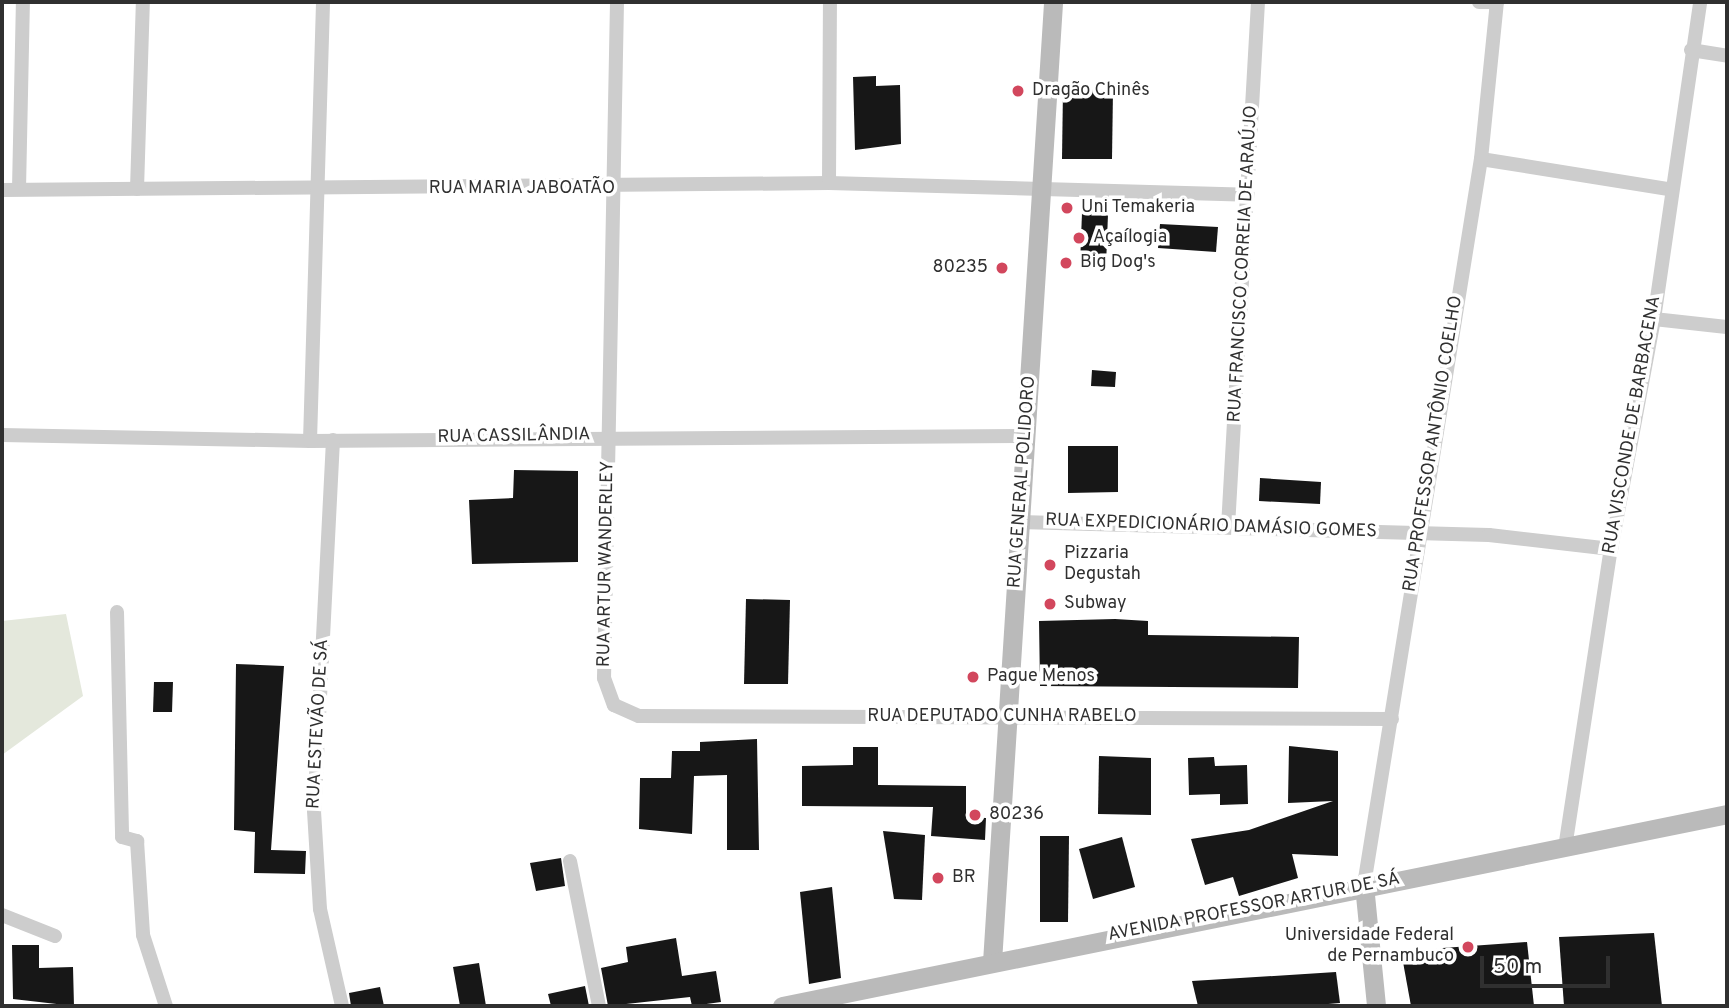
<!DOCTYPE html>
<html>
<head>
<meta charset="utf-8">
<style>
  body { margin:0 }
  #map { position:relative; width:1729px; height:1008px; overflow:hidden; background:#fff; font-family:Overpass,sans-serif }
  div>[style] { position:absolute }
  .green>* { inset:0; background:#e4e8dc }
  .building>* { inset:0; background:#171717 }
  .street>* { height:14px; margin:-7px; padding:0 7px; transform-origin:7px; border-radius:7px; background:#cdcdcd }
  .secondary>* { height:19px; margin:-9.5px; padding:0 9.5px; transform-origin:9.5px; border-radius:9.5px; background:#bababa }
  .dots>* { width:19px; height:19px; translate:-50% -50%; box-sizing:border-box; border:4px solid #fff; border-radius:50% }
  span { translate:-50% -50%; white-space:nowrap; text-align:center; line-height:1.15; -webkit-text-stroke:7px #fff; paint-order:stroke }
  .poi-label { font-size:18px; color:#303030 }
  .left { translate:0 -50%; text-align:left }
  .right { translate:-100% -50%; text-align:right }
  .street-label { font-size:18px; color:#303030 }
  .frame { position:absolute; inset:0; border:4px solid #303030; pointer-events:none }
  .scale { position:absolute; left:1480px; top:956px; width:130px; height:32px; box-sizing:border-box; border:4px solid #303030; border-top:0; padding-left:9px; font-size:21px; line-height:24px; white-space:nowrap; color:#303030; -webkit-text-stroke:5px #fff; paint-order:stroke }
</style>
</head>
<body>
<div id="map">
  <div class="green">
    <i style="clip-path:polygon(66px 614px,83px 696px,2px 755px,2px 621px)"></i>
  </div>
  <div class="building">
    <i style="clip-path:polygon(876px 76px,876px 86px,900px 85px,901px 144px,855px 150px,853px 77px)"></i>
    <i style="clip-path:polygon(1063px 89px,1113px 90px,1112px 159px,1062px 159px)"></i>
    <i style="clip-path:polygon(1082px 213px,1108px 214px,1106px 266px,1080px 265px)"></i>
    <i style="clip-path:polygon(1160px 224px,1218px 227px,1216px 252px,1158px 248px)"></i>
    <i style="clip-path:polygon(1092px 370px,1116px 372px,1115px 387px,1091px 386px)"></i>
    <i style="clip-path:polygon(1068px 446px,1118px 446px,1118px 492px,1068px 493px)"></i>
    <i style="clip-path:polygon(514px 470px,578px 471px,578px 562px,472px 564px,469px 500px,513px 498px)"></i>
    <i style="clip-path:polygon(1260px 478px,1321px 482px,1320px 504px,1259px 501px)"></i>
    <i style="clip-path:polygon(746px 599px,790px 600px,788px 684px,744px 684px)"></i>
    <i style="clip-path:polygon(1115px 619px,1148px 621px,1148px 635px,1299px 637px,1298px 688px,1040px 686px,1039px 621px)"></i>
    <i style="clip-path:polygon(236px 664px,284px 666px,271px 850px,306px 851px,305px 874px,254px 873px,255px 832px,234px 830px)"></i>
    <i style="clip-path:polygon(154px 682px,173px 682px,172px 712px,153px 712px)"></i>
    <i style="clip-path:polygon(757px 739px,759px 850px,727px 850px,727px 775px,694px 776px,692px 834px,639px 829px,640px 778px,671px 778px,672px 751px,700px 751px,700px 742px)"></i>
    <i style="clip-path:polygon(1289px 746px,1338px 751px,1338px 856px,1292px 854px,1298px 878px,1239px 896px,1233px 877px,1205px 885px,1191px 839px,1249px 830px,1333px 801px,1288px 803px)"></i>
    <i style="clip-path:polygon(853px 747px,878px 747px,878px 785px,966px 786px,966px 817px,986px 818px,985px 840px,931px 836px,933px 807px,802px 806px,802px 766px,853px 765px)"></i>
    <i style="clip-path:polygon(1099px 756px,1151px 758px,1151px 815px,1098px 814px)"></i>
    <i style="clip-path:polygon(1214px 757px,1215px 766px,1247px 765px,1248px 804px,1220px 805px,1220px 794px,1189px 795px,1188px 758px)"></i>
    <i style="clip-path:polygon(883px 831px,925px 835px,922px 900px,894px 899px)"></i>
    <i style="clip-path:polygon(1040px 836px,1069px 836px,1068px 922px,1040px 922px)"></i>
    <i style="clip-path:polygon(1122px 837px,1135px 887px,1093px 899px,1079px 849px)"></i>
    <i style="clip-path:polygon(561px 858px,565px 886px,536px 891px,530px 863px)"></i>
    <i style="clip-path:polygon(832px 887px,841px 978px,809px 984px,800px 892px)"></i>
    <i style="clip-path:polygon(1654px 933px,1662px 1006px,1564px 1006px,1559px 937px)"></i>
    <i style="clip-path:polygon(676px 938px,682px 976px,716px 971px,721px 1002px,692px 1006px,690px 997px,608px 1006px,601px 968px,628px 962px,626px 947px)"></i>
    <i style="clip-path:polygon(1527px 942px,1534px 1006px,1411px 1006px,1401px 951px)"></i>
    <i style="clip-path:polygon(12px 945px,39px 945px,39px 968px,73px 967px,74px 1006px,13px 999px)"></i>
    <i style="clip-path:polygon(479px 963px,486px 1006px,460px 1006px,453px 967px)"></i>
    <i style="clip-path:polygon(1336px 972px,1340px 1003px,1305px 1006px,1198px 1006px,1192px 981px)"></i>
    <i style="clip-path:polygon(585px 986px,589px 1006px,551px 1006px,548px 994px)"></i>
    <i style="clip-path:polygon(380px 987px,384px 1006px,351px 1006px,349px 993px)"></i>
  </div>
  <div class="street">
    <i style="left:617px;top:2px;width:676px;rotate:91.1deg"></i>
    <i style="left:604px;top:678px;width:29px;rotate:70deg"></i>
    <i style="left:614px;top:705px;width:27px;rotate:24deg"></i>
    <i style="left:639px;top:716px;width:753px;rotate:0.23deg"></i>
    <i style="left:1479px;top:2px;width:18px"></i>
    <i style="left:1691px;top:50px;width:36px;rotate:9deg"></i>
    <i style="left:1481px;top:159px;width:190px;rotate:9.1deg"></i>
    <i style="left:829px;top:183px;width:181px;rotate:-89.7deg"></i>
    <i style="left:19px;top:189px;width:187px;rotate:-88.8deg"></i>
    <i style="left:137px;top:189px;width:187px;rotate:-88.2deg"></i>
    <i style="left:2px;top:190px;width:827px;rotate:-0.48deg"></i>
    <i style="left:829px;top:183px;width:419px;rotate:1.6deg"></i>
    <i style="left:1654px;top:319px;width:73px;rotate:6.3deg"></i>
    <i style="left:2px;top:435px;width:308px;rotate:1.1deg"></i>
    <i style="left:310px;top:441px;width:716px;rotate:-0.4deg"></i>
    <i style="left:333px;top:440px;width:371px;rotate:92.9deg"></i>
    <i style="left:314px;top:811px;width:98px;rotate:86.5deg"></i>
    <i style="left:320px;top:909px;width:99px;rotate:77.2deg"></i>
    <i style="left:310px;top:441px;width:439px;rotate:-88.3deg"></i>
    <i style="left:1020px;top:522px;width:469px;rotate:1.6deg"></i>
    <i style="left:1489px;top:535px;width:123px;rotate:6.5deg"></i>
    <i style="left:1228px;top:527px;width:526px;rotate:-86.73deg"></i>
    <i style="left:117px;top:612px;width:225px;rotate:88.7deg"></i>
    <i style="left:122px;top:837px;width:16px;rotate:15deg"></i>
    <i style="left:137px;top:841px;width:94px;rotate:86.3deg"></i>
    <i style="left:143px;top:935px;width:75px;rotate:72.1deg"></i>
    <i style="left:1565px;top:848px;width:303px;rotate:-81.3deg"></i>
    <i style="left:1611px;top:549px;width:234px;rotate:-79.4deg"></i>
    <i style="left:1654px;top:319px;width:320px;rotate:-81.7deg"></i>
    <i style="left:570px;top:861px;width:148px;rotate:78.7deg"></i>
    <i style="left:1364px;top:885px;width:735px;rotate:-80.85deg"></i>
    <i style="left:1481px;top:159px;width:158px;rotate:-84.2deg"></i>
    <i style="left:2px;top:915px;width:57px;rotate:21.6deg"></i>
  </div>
  <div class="secondary">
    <i style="left:1364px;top:885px;width:122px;rotate:84.3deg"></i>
    <i style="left:992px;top:962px;width:962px;rotate:-86.36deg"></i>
    <i style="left:782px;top:1006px;width:964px;rotate:-11.48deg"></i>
  </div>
  <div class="dots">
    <i style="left:1018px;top:91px;background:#d2475d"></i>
    <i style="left:1067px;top:208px;background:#d2475d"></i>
    <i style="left:1079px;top:238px;background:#d2475d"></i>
    <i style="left:1066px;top:263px;background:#d2475d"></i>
    <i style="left:1002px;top:268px;background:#d2475d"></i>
    <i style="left:1050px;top:565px;background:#d2475d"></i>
    <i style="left:1050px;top:604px;background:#d2475d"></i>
    <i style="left:973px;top:677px;background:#d2475d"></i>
    <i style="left:975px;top:815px;background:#d2475d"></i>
    <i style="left:938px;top:878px;background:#d2475d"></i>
    <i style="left:1468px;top:947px;background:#d2475d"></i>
  </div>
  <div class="poi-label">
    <span class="left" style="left:1032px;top:91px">Dragão Chinês</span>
    <span class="left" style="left:1081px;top:208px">Uni Temakeria</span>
    <span class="left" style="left:1093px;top:238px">Açaílogia</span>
    <span class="left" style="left:1080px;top:263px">Big Dog's</span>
    <span class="right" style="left:988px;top:268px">80235</span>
    <span class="left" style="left:1064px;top:565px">Pizzaria<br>Degustah</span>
    <span class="left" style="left:1064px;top:604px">Subway</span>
    <span class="left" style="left:987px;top:677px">Pague Menos</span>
    <span class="left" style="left:989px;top:815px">80236</span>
    <span class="left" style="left:952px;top:878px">BR</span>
    <span class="right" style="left:1454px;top:947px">Universidade Federal<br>de Pernambuco</span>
  </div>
  <div class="street-label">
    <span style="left:522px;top:189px">RUA MARIA JABOATÃO</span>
    <span style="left:1244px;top:264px;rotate:-87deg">RUA FRANCISCO CORREIA DE ARAÚJO</span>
    <span style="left:1633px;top:425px;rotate:-80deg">RUA VISCONDE DE BARBACENA</span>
    <span style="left:514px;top:437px;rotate:-1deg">RUA CASSILÂNDIA</span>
    <span style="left:1434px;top:444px;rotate:-81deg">RUA PROFESSOR ANTÔNIO COELHO</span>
    <span style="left:1023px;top:482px;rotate:-86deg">RUA GENERAL POLIDORO</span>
    <span style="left:1211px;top:527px;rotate:2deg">RUA EXPEDICIONÁRIO DAMÁSIO GOMES</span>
    <span style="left:607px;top:564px;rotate:-89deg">RUA ARTUR WANDERLEY</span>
    <span style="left:1002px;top:717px">RUA DEPUTADO CUNHA RABELO</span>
    <span style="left:319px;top:724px;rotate:-87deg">RUA ESTEVÃO DE SÁ</span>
    <span style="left:1254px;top:908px;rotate:-11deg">AVENIDA PROFESSOR ARTUR DE SÁ</span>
  </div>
  <div class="frame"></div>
  <div class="scale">50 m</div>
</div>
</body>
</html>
